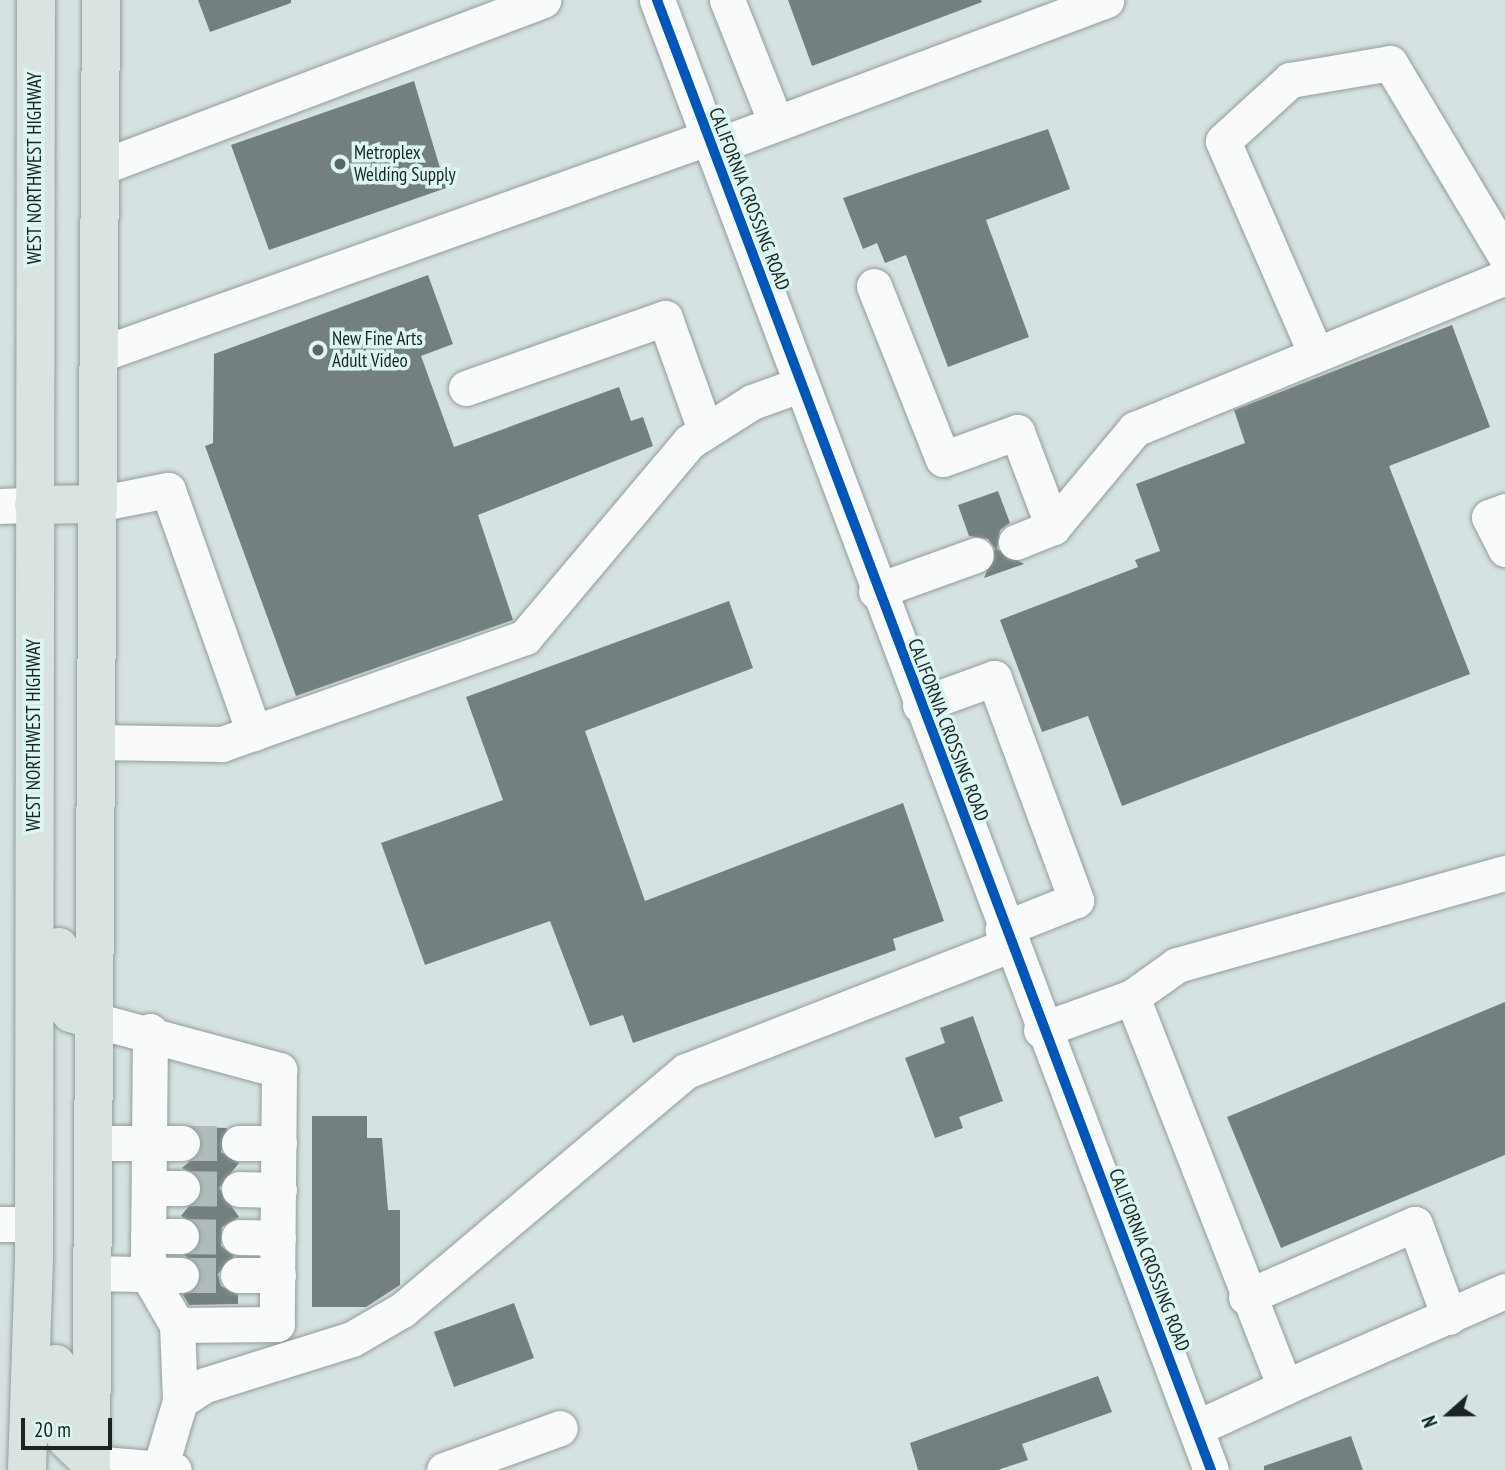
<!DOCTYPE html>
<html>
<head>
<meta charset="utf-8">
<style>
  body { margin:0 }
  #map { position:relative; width:1505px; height:1470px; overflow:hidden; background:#d5e2e1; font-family:"PT Sans Narrow",sans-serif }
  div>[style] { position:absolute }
  .building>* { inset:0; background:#73807f }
  .minor-tunnel>* { height:35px; margin-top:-17.5px; transform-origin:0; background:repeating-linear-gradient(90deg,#b0bcbb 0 35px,transparent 0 53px) }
  .roads { filter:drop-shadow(0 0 2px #929d9b) drop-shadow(0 0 2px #929d9b) }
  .minor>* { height:35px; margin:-17.5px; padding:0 17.5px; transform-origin:17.5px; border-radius:17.5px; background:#f9fbfa }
  .major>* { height:38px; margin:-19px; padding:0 19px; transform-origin:19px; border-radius:19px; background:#d8e3e2 }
  .cycleway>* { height:10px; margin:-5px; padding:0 5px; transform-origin:5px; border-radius:5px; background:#0057b8 }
  .dots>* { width:19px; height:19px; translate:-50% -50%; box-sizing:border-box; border:4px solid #dcf6f2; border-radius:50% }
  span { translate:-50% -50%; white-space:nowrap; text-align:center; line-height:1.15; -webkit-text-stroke:7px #dcf6f2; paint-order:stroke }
  .poi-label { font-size:19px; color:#1b2423 }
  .left { translate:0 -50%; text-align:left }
  .street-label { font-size:19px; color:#1b2423 }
  .north { position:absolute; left:1414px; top:1379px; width:70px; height:70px; -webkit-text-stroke:5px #dcf6f2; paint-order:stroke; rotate:249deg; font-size:19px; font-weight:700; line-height:28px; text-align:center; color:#1b2423 }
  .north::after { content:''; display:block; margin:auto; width:24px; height:32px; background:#1b2423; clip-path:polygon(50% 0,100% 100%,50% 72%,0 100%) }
  .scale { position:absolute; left:21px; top:1418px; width:91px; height:32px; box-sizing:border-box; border:4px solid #1b2423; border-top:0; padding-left:9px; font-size:21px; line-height:24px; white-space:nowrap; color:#1b2423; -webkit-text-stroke:5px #dcf6f2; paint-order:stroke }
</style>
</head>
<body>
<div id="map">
  <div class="building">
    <i style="clip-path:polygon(198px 0,291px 0,291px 3px,210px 32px)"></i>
    <i style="clip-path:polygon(788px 0,981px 0,982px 2px,812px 66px)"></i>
    <i style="clip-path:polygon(414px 81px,446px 188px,269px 250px,231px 145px)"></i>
    <i style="clip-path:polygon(1048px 129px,1070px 189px,986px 220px,1029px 337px,948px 367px,906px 255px,885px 263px,877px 243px,863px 249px,843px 198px)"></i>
    <i style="clip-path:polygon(428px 275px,453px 344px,421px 356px,454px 447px,619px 387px,631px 421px,643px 417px,653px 446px,478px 515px,513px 620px,296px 696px,205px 446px,213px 443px,214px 354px)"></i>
    <i style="clip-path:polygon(1452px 325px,1490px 427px,1389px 466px,1470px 674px,1122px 806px,1088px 716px,1042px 732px,1000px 620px,1138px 567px,1135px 560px,1160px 551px,1136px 484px,1245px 443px,1234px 410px)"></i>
    <i style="clip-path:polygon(998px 491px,1010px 523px,1000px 530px,997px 549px,1024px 564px,984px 578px,995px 549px,988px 539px,969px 536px,958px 505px)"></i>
    <i style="clip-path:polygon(729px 601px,753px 668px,585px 731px,645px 901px,903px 803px,944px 921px,893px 939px,896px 950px,633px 1043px,623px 1015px,590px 1026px,550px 921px,425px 965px,381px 843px,503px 800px,466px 697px)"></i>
    <i style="clip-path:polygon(1505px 1002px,1505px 1155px,1281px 1248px,1227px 1117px)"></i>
    <i style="clip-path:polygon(973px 1016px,1003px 1101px,959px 1117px,963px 1128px,935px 1138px,905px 1058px,945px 1043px,940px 1028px)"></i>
    <i style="clip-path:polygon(312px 1116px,367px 1116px,367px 1138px,382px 1138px,388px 1210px,400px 1210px,400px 1285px,366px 1307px,312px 1307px)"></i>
    <i style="clip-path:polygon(194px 1127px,227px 1128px,221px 1152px,239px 1163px,219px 1188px,239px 1217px,222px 1227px,221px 1246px,234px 1256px,218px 1274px,221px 1286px,238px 1295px,238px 1304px,189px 1305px,183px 1295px,201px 1276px,198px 1265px,184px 1255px,199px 1245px,199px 1227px,181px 1216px,202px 1189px,199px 1177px,182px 1168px,200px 1152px)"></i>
    <i style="clip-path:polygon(514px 1303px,534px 1358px,454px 1387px,434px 1332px)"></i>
    <i style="clip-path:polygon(1098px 1376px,1112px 1412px,1022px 1444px,1028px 1460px,998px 1470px,918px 1470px,910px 1443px)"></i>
    <i style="clip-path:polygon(1351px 1436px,1363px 1470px,1264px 1470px,1264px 1466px)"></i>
  </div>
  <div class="minor-tunnel">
    <i style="left:182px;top:1143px;width:57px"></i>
    <i style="left:182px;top:1188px;width:57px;rotate:1deg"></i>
    <i style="left:181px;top:1236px;width:58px;rotate:1deg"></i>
    <i style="left:181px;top:1275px;width:57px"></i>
  </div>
  <div class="roads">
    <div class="minor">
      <i style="left:657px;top:0;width:1571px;rotate:69.35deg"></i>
      <i style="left:727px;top:0;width:132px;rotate:68.3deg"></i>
      <i style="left:711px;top:148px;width:422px;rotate:-20.5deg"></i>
      <i style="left:99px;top:168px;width:475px;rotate:-20.7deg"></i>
      <i style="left:874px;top:286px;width:186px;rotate:68.3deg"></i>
      <i style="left:943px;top:459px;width:79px;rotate:-20deg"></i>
      <i style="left:1017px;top:432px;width:102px;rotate:69.2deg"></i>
      <i style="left:1053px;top:527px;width:40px;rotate:158deg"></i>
      <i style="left:1316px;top:354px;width:232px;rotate:-113.6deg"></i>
      <i style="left:1223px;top:141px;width:91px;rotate:-42.3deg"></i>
      <i style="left:1290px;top:80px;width:101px;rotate:-9.6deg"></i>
      <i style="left:1390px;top:63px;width:224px;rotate:59.1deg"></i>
      <i style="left:98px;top:355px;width:647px;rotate:-19.61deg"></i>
      <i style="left:466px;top:388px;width:211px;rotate:-19.4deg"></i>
      <i style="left:665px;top:318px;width:119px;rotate:70.3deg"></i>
      <i style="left:97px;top:504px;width:72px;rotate:-11.2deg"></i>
      <i style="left:168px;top:490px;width:258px;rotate:70.5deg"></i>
      <i style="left:0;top:506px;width:34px;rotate:-2deg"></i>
      <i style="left:1505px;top:511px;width:17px;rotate:159deg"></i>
      <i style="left:1489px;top:517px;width:36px;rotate:63deg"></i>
      <i style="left:1053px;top:527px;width:128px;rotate:-50.1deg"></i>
      <i style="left:1135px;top:429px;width:400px;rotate:-22.3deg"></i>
      <i style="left:876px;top:591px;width:106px;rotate:-19.8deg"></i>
      <i style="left:920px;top:705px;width:79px;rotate:-20deg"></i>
      <i style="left:994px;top:678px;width:237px;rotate:69.7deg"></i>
      <i style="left:1076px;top:900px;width:79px;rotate:158.3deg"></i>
      <i style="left:96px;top:742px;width:126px;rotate:0.9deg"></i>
      <i style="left:222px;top:744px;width:321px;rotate:-19.4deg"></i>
      <i style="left:525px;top:637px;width:255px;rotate:-49.9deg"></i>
      <i style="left:689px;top:442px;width:75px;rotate:-32.4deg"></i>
      <i style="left:752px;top:402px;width:50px;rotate:-19.9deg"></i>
      <i style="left:1132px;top:997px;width:55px;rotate:-35.4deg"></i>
      <i style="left:1177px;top:965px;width:341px;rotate:-15.7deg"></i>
      <i style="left:94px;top:1020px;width:192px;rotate:15.1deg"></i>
      <i style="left:279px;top:1070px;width:254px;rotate:90.5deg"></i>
      <i style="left:277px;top:1324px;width:100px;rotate:179.4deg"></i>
      <i style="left:177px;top:1325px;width:76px;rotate:87.7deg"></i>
      <i style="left:1041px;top:1030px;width:97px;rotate:-19.9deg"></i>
      <i style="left:1132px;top:997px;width:419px;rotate:68.6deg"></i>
      <i style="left:1285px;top:1387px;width:240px;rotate:-23.6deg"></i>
      <i style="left:150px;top:1031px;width:244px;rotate:90.5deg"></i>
      <i style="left:148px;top:1275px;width:58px;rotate:59.9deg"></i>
      <i style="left:95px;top:1143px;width:87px"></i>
      <i style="left:239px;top:1143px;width:40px"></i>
      <i style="left:149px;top:1188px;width:33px"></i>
      <i style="left:239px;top:1189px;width:40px;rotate:1.4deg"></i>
      <i style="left:0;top:1224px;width:34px"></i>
      <i style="left:148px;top:1236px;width:33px"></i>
      <i style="left:239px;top:1237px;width:39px;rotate:1deg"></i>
      <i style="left:93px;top:1273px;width:88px;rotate:1.3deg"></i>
      <i style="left:238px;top:1275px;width:40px"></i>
      <i style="left:1246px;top:1297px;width:184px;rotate:-23.4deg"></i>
      <i style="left:1415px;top:1224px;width:99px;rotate:69.9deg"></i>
      <i style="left:1196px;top:1428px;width:98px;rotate:-24.7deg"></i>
      <i style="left:91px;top:1463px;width:83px;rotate:4.8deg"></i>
      <i style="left:161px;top:1465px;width:67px;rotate:-73.5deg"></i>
      <i style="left:180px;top:1401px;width:30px;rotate:-33deg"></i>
      <i style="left:205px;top:1385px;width:154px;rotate:-17.4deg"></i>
      <i style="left:352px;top:1339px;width:58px;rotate:-30.1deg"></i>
      <i style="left:402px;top:1310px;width:371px;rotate:-40.1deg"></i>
      <i style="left:686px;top:1071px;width:347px;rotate:-21.3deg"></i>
      <i style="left:444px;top:1470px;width:123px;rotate:-19.9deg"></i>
    </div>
    <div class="major">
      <i style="left:34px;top:505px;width:63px;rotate:-0.9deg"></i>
      <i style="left:59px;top:947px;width:44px;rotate:92.6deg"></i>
      <i style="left:57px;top:991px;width:26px;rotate:58deg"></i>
      <i style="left:71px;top:1013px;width:24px;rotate:17deg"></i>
      <i style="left:56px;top:1364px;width:52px;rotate:91.1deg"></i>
      <i style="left:55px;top:1416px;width:27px;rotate:63deg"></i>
      <i style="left:67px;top:1440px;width:33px;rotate:44deg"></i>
      <i style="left:27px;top:1470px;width:213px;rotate:-88.1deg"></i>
      <i style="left:34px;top:1257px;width:1257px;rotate:-89.91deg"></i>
      <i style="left:91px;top:1470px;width:1470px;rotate:-89.61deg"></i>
    </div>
  </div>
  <div class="cycleway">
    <i style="left:657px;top:0;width:1571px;rotate:69.35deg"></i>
  </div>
  <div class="dots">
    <i style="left:340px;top:164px;background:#5c6666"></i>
    <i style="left:318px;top:350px;background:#5c6666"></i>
  </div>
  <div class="poi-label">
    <span class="left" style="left:354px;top:164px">Metroplex<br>Welding Supply</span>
    <span class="left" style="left:332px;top:350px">New Fine Arts<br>Adult Video</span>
  </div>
  <div class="street-label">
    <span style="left:35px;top:168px;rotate:-90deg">WEST NORTHWEST HIGHWAY</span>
    <span style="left:749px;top:199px;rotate:69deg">CALIFORNIA CROSSING ROAD</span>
    <span style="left:948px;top:730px;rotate:69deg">CALIFORNIA CROSSING ROAD</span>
    <span style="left:34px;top:735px;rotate:-90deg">WEST NORTHWEST HIGHWAY</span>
    <span style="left:1149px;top:1260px;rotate:69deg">CALIFORNIA CROSSING ROAD</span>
  </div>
  <div class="north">N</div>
  <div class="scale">20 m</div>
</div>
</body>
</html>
